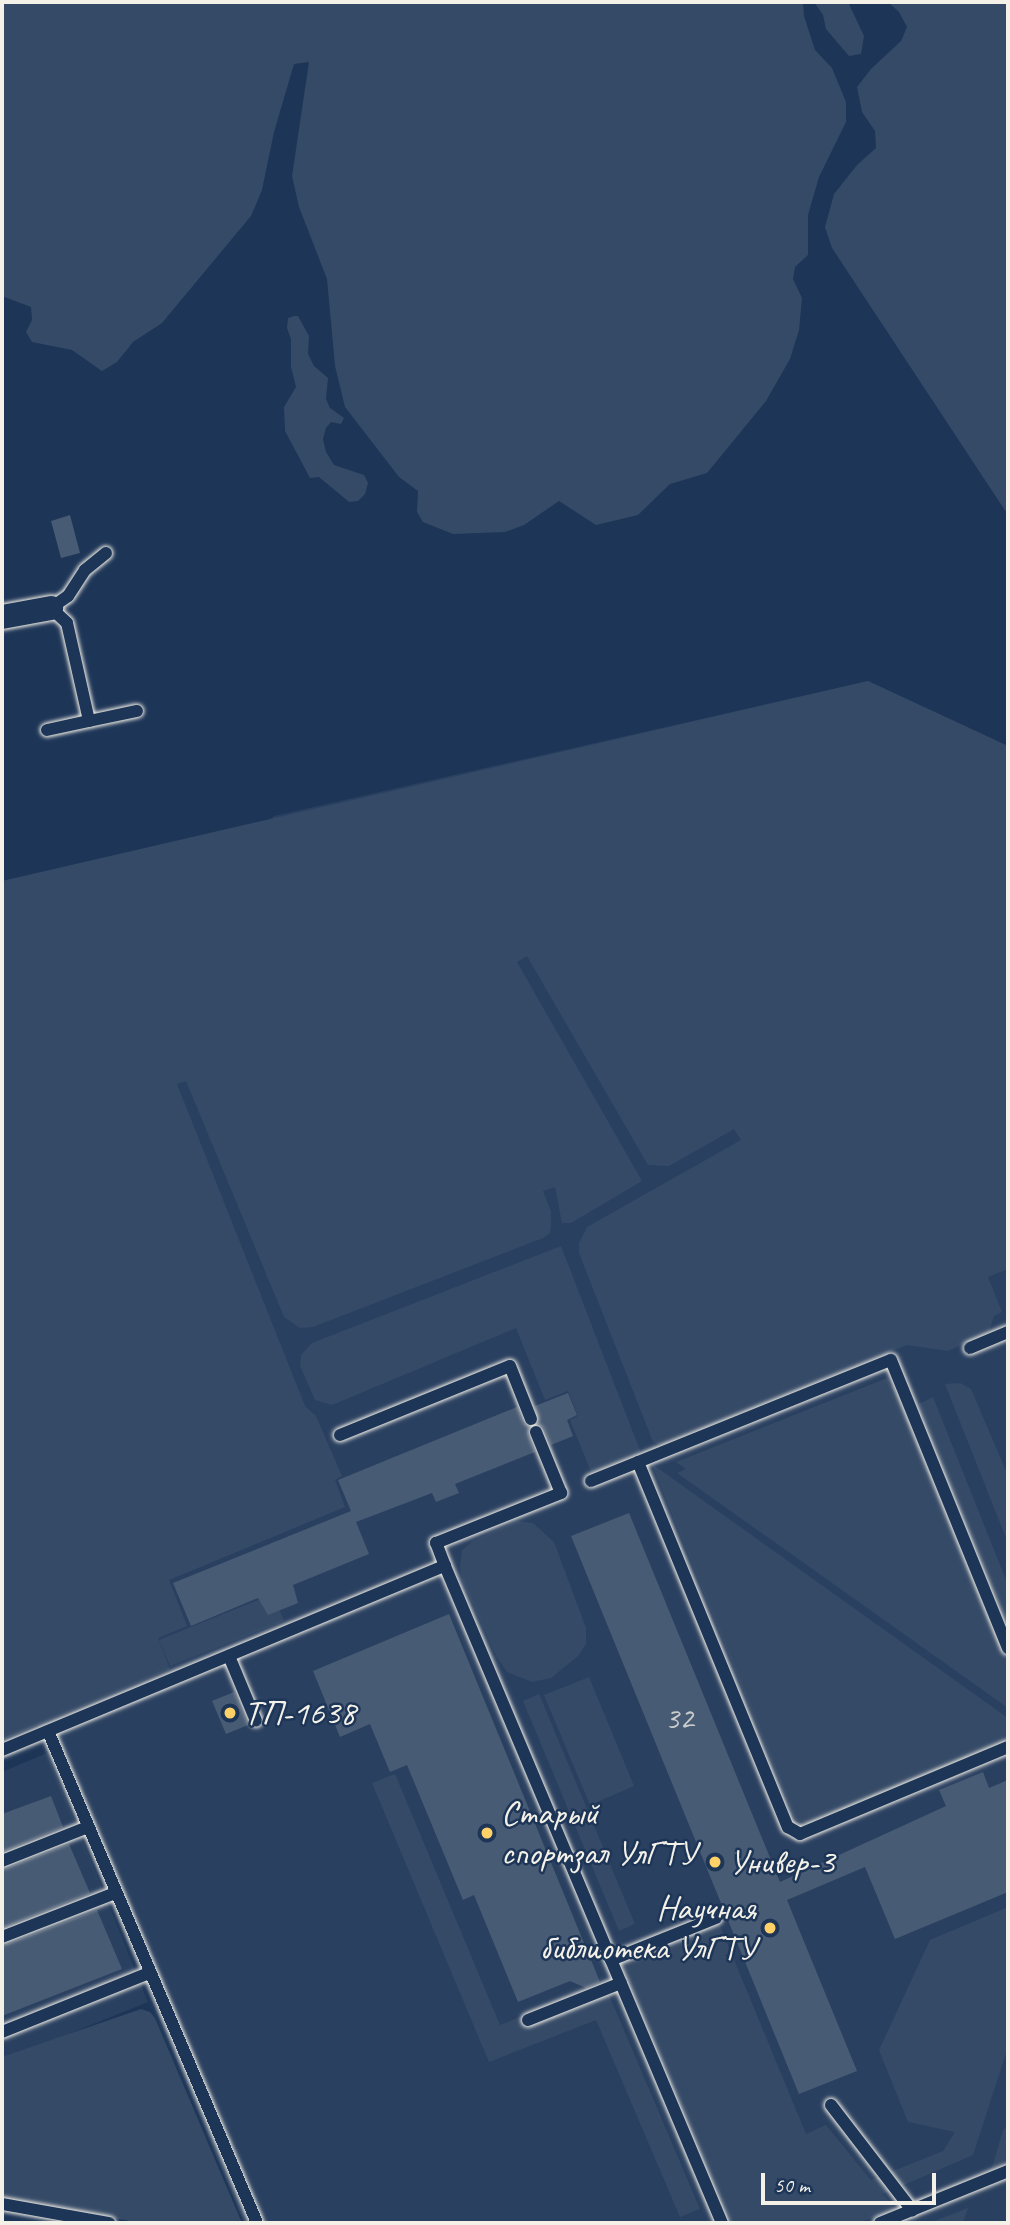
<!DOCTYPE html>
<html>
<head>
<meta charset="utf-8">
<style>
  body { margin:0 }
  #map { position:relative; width:1010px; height:2225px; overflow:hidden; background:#1d3557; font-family:Caveat,sans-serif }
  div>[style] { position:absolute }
  .built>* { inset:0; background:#2a4060 }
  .green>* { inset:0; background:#354a67 }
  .building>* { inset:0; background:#485b74 }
  .roads { filter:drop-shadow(0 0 2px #f4f1e8) drop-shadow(0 0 2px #f4f1e8) }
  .service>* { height:12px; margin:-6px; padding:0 6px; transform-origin:6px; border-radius:6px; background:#1d3557 }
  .minor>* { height:24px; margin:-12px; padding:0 12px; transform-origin:12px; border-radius:12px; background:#1d3557 }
  .dots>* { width:19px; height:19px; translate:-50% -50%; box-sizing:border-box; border:4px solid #1d3557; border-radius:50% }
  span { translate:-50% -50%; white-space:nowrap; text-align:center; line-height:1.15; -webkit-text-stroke:5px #1d3557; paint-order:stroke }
  .number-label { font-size:32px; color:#c9cccb }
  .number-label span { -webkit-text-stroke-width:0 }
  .poi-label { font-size:35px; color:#f4f1e8 }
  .left { translate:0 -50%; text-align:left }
  .right { translate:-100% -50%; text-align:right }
  .frame { position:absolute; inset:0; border:4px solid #f4f1e8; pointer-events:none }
  .scale { position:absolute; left:761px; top:2173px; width:175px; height:32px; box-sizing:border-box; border:4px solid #f4f1e8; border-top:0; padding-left:9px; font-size:21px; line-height:24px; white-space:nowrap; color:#f4f1e8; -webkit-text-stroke:5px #1d3557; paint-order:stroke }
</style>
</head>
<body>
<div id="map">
  <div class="built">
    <i style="clip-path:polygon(868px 681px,1008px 746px,1008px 2223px,244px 2223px,28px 1702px,2px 1053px,274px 816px)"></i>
    <i style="clip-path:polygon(47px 1753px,148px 2002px,2px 2061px,2px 1772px)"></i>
  </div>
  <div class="green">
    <i style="clip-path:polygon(2px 2px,803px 2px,804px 16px,815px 50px,832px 68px,846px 102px,846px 122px,819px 177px,808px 215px,808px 255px,795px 267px,793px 279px,802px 298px,799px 330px,790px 359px,766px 401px,707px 473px,670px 484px,638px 515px,596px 525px,559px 501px,524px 525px,505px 532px,453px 534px,423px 522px,417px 512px,418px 491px,399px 477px,345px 407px,335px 366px,327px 279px,299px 207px,292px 176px,309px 62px,294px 64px,274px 132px,262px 190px,251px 216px,162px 323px,133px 342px,117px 362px,102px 371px,72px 350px,32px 342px,26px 332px,32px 320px,31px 307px,2px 296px)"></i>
    <i style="clip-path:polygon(814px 2px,848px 2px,864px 36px,861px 54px,849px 56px,826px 29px,823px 15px)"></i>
    <i style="clip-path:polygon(888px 2px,1008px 2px,1008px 515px,832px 248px,825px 227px,834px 194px,857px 165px,876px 148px,875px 131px,862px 112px,857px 87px,871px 69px,901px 41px,907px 27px,899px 12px)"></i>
    <i style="clip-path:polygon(294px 316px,298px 316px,309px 336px,308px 354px,314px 366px,328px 378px,326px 399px,330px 408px,344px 418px,341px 424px,331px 422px,326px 428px,323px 439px,326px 452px,334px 465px,364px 475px,368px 483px,365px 494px,358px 501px,349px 502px,319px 477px,310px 478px,285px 431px,284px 407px,296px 387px,291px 367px,291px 339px,287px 328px,288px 318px)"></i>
    <i style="clip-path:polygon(868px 681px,1008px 746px,1008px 1269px,988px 1277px,1002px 1312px,994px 1316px,989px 1332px,948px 1351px,907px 1345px,661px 1445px,653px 1442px,579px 1253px,579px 1243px,587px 1227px,741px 1140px,734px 1129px,669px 1166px,648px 1165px,527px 956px,517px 962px,642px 1181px,571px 1223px,562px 1223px,555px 1187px,543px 1191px,551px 1211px,551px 1226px,550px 1233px,543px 1238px,313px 1327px,300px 1328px,284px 1317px,186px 1081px,177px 1084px,305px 1406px,316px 1416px,342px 1476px,335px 1480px,345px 1507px,169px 1580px,187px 1626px,158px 1638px,170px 1669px,2px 1740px,2px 881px)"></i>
    <i style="clip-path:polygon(561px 1246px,641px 1453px,591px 1472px,570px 1420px,578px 1416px,568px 1391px,545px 1400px,516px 1328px,332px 1405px,315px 1400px,300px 1366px,301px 1355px,312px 1343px)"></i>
    <i style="clip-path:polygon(887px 1378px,890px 1386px,893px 1385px,1008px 1664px,1008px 1708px,677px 1473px,686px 1469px,676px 1462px)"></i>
    <i style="clip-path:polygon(960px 1383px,971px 1389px,1006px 1471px,1008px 1471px,1008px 1543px,945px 1384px)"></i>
    <i style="clip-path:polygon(933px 1397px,1008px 1585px,1008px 1625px,919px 1404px)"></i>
    <i style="clip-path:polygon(652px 1464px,1008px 1718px,1008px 1741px,809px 1824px,795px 1819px)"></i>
    <i style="clip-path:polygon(517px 1521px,533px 1523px,554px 1542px,586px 1628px,586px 1644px,578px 1656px,551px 1678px,532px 1682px,507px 1672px,497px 1657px,462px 1580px,460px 1566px,462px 1550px,473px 1541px)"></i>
    <i style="clip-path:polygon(273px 1594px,284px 1621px,170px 1666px,159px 1640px)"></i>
    <i style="clip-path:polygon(589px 1677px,634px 1786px,590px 1805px,544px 1695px)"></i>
    <i style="clip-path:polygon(539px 1694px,635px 1924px,619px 1931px,523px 1701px)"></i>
    <i style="clip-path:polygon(395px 1774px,500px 2025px,604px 1983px,700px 2209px,680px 2217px,596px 2020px,489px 2062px,372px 1783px)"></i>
    <i style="clip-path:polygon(1008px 1907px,1008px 2047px,973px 2155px,883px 2194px,895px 2209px,858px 2223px,732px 2223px,621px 1961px,718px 1921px,806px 2134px,826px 2125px,871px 2180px,943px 2151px,955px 2132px,908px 2122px,879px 2050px,930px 1940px)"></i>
    <i style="clip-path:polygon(141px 2009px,150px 2012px,155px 2018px,242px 2223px,141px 2223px,2px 2198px,2px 2057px)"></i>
    <i style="clip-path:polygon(1008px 2127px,1008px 2161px,992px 2168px,1003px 2130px)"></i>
    <i style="clip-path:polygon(968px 2208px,963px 2223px,929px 2223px)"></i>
  </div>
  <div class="building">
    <i style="clip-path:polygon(70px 515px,80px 553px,61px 558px,51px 521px)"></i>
    <i style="clip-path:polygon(568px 1393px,577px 1415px,567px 1420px,573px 1436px,551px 1445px,544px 1428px,538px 1424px,535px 1406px)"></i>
    <i style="clip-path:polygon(517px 1407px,523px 1423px,529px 1427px,528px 1435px,535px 1452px,455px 1484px,459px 1493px,436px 1502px,432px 1493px,356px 1522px,369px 1554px,293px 1585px,298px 1603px,268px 1615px,258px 1598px,191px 1626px,173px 1583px,351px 1511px,338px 1480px)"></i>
    <i style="clip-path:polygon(629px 1513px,780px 1882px,946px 1806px,939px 1790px,983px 1772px,989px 1788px,1008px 1780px,1008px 1892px,895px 1939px,865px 1867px,787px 1900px,857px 2071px,799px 2094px,571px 1536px)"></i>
    <i style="clip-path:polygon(449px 1614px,600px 1982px,586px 1988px,570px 1981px,518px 2002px,474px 1895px,463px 1900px,407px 1765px,390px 1772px,370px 1724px,340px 1737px,313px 1671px)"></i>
    <i style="clip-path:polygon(234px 1692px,248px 1725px,226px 1734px,212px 1701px)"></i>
    <i style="clip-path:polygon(51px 1796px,63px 1827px,2px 1852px,2px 1814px)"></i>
    <i style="clip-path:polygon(69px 1844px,90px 1893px,2px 1928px,2px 1870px)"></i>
    <i style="clip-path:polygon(97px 1910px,122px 1969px,2px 2016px,2px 1946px)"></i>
  </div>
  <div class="roads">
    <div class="service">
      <i style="left:106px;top:553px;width:27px;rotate:141deg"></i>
      <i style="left:85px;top:570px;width:31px;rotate:123deg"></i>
      <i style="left:68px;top:596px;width:21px;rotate:145deg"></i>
      <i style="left:51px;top:608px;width:22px;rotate:43deg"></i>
      <i style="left:67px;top:623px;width:100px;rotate:77.3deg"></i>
      <i style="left:89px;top:721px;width:49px;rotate:-11.8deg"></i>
      <i style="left:47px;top:730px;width:43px;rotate:-12.1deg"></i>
      <i style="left:970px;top:1348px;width:41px;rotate:-22.8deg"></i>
      <i style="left:340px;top:1435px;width:183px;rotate:-22.1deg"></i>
      <i style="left:510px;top:1366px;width:57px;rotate:68.4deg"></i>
      <i style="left:638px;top:1462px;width:395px;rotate:67.7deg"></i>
      <i style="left:788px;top:1827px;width:14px;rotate:30deg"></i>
      <i style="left:800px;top:1834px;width:225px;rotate:-22.7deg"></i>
      <i style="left:591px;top:1481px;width:323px;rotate:-22deg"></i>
      <i style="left:891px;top:1360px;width:311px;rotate:67.9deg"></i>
      <i style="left:445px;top:1566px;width:713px;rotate:67.14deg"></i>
      <i style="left:229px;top:1656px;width:70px;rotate:67.4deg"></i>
      <i style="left:48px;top:1731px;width:535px;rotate:66.98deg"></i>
      <i style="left:2px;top:1750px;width:480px;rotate:-22.6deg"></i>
      <i style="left:445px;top:1566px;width:25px;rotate:-111deg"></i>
      <i style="left:436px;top:1543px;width:135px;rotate:-21.8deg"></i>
      <i style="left:561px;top:1493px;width:66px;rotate:-112.3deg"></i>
      <i style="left:2px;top:1861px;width:92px;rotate:-21.6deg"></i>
      <i style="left:2px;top:1937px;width:121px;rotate:-21.3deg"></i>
      <i style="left:611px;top:1960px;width:113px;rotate:-21.8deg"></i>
      <i style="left:528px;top:2020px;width:100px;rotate:-21.7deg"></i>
      <i style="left:2px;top:2032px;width:158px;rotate:-21.9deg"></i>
      <i style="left:831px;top:2105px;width:133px;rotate:52.4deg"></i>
      <i style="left:2px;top:2204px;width:109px;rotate:10.1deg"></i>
      <i style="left:880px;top:2223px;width:138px;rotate:-22.1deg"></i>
    </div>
    <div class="minor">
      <i style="left:2px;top:617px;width:50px;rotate:-10.4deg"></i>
    </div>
  </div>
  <div class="dots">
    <i style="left:230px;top:1713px;background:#ffd166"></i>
    <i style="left:487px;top:1833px;background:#ffd166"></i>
    <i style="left:715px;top:1862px;background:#ffd166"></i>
    <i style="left:770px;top:1928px;background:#ffd166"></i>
  </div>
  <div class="number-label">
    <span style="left:679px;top:1718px">32</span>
  </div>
  <div class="poi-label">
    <span class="left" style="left:244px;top:1713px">ТП-1638</span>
    <span class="left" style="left:501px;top:1833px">Старый<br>спортзал УлГТУ</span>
    <span class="left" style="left:729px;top:1862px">Универ-3</span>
    <span class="right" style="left:756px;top:1928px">Научная<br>библиотека УлГТУ</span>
  </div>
  <div class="frame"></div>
  <div class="scale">50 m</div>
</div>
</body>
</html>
